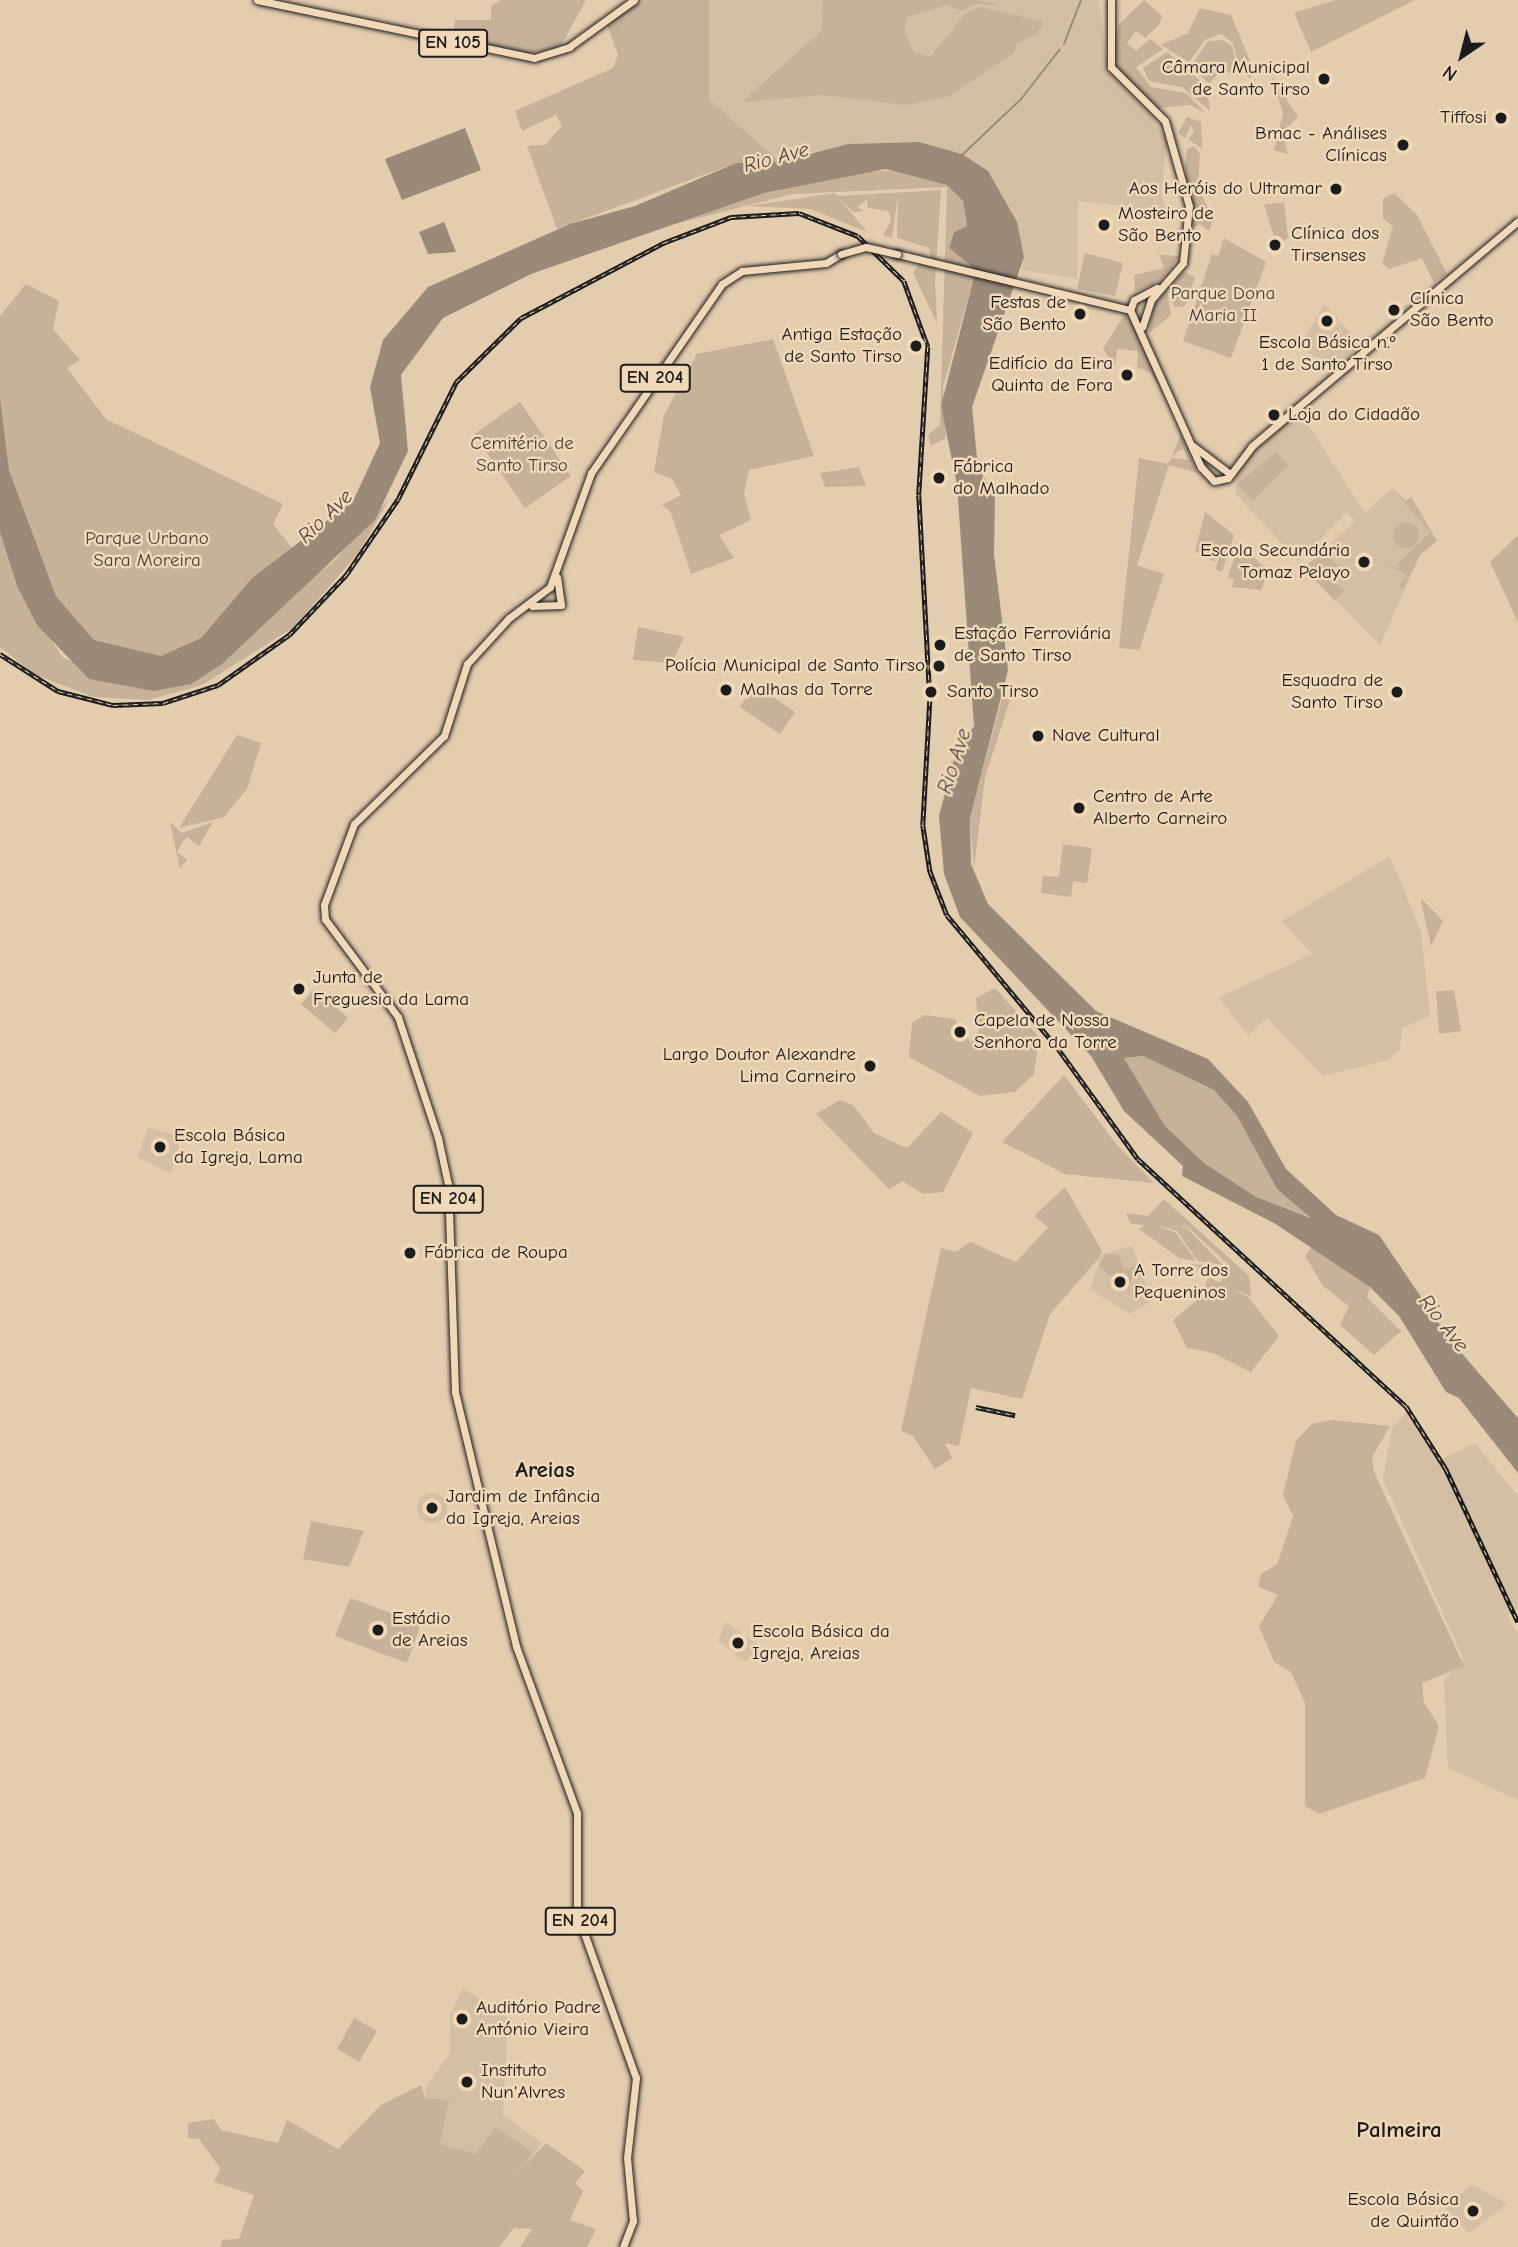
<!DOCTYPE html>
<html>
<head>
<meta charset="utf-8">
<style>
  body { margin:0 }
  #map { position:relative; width:1518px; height:2247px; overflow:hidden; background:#e3cdaf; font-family:"Comic Neue",sans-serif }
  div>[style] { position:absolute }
  .built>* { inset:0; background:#d3bfa3 }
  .round { border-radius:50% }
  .green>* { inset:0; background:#c6b299 }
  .water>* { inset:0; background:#998b78 }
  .stream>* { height:2px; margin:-1px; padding:0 1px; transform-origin:1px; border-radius:1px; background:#998b78 }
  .roads { filter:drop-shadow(0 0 2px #1c1c1c) drop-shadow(0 0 2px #1c1c1c) }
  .major>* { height:7px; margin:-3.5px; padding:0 3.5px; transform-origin:3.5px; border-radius:3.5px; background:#f0d8b8 }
  .rail>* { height:4.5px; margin-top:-2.25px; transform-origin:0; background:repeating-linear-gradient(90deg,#f0d8b8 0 5px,#1c1c1c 0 10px); box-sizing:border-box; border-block:2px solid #1c1c1c }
  .bridges { filter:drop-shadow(0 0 2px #1c1c1c) drop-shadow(0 0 2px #1c1c1c) }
  .major-bridge>* { height:7px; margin:-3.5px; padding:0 3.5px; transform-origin:3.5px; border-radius:3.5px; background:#f0d8b8 }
  .dots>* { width:19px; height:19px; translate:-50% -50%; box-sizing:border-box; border:4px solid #f0d8b8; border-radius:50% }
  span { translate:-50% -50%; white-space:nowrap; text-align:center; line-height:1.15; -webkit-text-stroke:5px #f0d8b8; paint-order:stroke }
  .shield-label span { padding:2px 5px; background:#f0d8b8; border:2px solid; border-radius:5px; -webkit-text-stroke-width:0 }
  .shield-label { font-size:18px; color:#1c1c1c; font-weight:700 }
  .poi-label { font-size:19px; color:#1c1c1c }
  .right { translate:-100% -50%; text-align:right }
  .left { translate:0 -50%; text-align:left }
  .park-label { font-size:19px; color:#46423b }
  .water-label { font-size:21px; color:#4e4841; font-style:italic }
  .quarter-label { font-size:23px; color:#1c1c1c; font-weight:700 }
  .north { position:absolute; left:1427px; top:21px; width:70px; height:70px; -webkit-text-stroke:5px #f0d8b8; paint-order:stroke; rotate:215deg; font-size:19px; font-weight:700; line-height:28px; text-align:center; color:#1c1c1c }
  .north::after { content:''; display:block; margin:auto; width:24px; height:32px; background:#1c1c1c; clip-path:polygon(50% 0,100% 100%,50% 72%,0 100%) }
</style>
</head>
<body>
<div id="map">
  <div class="built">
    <i style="clip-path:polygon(709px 0,1099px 0,1108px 72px,1149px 111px,1167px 142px,1161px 196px,1172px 220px,1131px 215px,1132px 207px,1078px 201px,1077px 279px,1022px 270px,1024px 257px,919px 142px,848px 144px,780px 162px,709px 99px)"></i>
    <i style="clip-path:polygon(1325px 304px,1361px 345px,1334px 368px,1299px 346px)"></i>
    <i style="clip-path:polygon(1300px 412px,1365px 513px,1392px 488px,1406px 501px,1411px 497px,1437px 541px,1420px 555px,1380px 645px,1304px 568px,1355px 521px,1347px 512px,1298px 561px,1235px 493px,1238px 465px)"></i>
    <i style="clip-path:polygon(1390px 856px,1421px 932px,1430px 1016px,1402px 1028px,1400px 1049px,1388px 1060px,1323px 1076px,1267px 1018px,1248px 1035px,1219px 997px,1312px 954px,1282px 921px)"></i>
    <i style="clip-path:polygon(148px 1127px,181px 1137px,171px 1174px,138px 1157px)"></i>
    <i style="clip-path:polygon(1132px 1246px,1152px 1300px,1130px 1314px,1090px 1289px,1102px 1254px)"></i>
    <i style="clip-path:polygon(1406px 1413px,1438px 1461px,1475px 1443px,1518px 1496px,1518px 1610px,1507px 1615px,1518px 1633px,1518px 1800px,1448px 1768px,1444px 1682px,1463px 1658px,1383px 1479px,1392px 1427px)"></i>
    <i class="round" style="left:417px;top:1493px;width:30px;height:30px"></i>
    <i style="clip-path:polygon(726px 1622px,758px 1645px,746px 1662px,718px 1641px)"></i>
    <i style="clip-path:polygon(463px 1988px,508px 2018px,503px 2115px,542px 2143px,512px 2180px,476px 2154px,417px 2141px,427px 2085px,450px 2053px,450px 2015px)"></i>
    <i style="clip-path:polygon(1472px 2184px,1507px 2204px,1469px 2233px,1445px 2208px)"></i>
  </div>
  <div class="green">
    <i style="clip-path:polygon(501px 0,585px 0,585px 2px,559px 49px,523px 54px,453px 39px,455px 20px,491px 20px,491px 6px)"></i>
    <i style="clip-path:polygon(640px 0,709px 0,709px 99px,780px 162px,736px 163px,557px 229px,527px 146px,545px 145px,562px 126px,556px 115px,522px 131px,515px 111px,613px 68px,618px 55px,607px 24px)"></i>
    <i style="clip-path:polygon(823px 0,977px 0,1000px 5px,975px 4px,962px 11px,946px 5px,907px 17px,904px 31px,914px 52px,930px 57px,965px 14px,979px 7px,1044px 21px,1037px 34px,1016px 44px,1015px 52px,950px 96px,905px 105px,822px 95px,742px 102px,822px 30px)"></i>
    <i style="clip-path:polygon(1144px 0,1162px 16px,1159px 25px,1145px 38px,1136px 31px,1127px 43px,1136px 51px,1150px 39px,1163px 49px,1136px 67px,1151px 87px,1186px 93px,1206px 113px,1190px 105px,1159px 108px,1118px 71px,1112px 48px,1119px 24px)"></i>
    <i style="clip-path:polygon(1335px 0,1415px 0,1311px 52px,1294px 13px)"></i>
    <i style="clip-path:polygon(1200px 8px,1231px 15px,1254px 70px,1250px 79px,1238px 66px,1233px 43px,1221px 34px,1205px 40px,1189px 62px,1161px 45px,1188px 33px)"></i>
    <i style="clip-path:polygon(1222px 40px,1232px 46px,1238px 71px,1233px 76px,1223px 68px,1209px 84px,1191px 66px,1208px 41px)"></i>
    <i style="clip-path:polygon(1167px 52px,1207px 87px,1210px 111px,1182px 87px,1149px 81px,1143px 68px)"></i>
    <i style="clip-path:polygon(1271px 75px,1298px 117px,1282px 133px,1288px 154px,1274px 150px,1283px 113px)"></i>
    <i style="clip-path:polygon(1187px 117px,1201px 122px,1202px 149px,1188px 139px,1194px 132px,1191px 125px,1185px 138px,1178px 133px)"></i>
    <i style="clip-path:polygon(1194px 146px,1200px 154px,1198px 188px,1213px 218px,1209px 231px,1200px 224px,1193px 228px,1185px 165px,1187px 149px)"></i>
    <i style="clip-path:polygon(906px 170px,947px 185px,963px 201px,967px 226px,954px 232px,949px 248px,971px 266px,974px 277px,943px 387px,946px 438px,931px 446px,928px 435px,940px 425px,947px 187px,793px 194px,651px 230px,764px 193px,861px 172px)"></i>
    <i style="clip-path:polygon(941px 190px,935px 282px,937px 323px,913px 273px,919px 265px,932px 266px,929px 248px,897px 238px,898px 195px,892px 238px,883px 235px,891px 221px,889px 211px,868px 208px,867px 200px,857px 207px,864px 211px,853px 212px,837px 196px)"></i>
    <i style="clip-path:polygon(835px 193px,867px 232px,811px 209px,749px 206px)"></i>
    <i style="clip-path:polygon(1394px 193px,1417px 215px,1447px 274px,1434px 283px,1422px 258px,1390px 269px,1382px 264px,1393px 226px,1383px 219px,1383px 199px)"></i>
    <i style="clip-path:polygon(1284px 202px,1288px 238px,1277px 246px,1264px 205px)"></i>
    <i style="clip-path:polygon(1224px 238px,1266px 262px,1231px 358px,1183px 341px,1212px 254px,1218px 256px)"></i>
    <i style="clip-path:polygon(1085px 253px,1123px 263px,1115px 296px,1077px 289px)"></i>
    <i style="clip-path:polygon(1159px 255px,1180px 256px,1160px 281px,1135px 292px,1134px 275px,1164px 268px)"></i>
    <i style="clip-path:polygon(1184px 272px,1195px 277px,1185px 306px,1174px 307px,1169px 288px)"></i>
    <i style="clip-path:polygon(26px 284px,59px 301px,53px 329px,80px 360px,67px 368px,106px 419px,283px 504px,273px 524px,292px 548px,252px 578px,201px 638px,179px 650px,160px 656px,94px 640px,56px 596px,9px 470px,0 397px,0 316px)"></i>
    <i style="clip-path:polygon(1167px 289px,1171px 315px,1149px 333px,1154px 304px)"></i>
    <i style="clip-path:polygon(1124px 315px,1133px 322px,1163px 392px,1151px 373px,1137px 367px,1138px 351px,1117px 349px,1115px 366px,1103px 349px)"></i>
    <i style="clip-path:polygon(773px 339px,814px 456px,749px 470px,744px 494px,751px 520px,719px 535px,734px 558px,691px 574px,670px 511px,662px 505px,681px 495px,672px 479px,654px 472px,664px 415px,697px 354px)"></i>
    <i style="clip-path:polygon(520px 402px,571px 476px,525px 508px,474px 434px)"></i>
    <i style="clip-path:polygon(1181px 434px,1197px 473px,1169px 465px,1137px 565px,1164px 574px,1139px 650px,1119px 648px,1139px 458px,1168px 464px,1172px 458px,1188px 460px,1183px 448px,1172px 456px)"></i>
    <i style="clip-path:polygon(1276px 452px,1288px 465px,1253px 501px,1237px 484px)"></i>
    <i style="clip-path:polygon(859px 467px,866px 486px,825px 487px,820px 473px)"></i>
    <i style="clip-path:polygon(1392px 488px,1406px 501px,1411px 497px,1437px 541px,1420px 555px,1403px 589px,1399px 585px,1407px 576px,1387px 562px,1400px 569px,1397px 565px,1430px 532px)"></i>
    <i style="clip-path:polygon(389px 499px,360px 551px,294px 627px,202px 685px,149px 700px,93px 697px,34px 674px,0 647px,0 532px,17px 586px,63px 658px,154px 691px,333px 562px)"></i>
    <i style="clip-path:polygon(1205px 512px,1234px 535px,1222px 572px,1215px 569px,1224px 543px,1214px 550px,1215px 562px,1195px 551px)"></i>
    <i class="round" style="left:1393px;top:522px;width:26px;height:26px"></i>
    <i style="clip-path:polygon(1518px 535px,1518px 622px,1490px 562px)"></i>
    <i style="clip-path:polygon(1239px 543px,1268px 571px,1261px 590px,1232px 587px,1234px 579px,1228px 577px)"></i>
    <i style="clip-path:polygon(1323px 551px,1353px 581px,1338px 567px,1323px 573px,1344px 590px,1335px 601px,1315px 580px,1319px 575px,1304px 568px)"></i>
    <i style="clip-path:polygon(638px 627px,684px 637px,672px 663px,633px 660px)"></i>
    <i style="clip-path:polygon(755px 685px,795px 712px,780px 734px,740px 707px)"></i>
    <i style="clip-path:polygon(1002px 698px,1010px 700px,985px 777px,974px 868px,970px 818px)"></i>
    <i style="clip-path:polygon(237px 735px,261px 743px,247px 789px,224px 817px,179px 828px)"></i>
    <i style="clip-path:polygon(170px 822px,182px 833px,213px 822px,199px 846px,187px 837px,183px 841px,177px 852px,187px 860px,180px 869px)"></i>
    <i style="clip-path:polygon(1063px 844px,1092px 848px,1087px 883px,1073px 881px,1071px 897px,1041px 893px,1043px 876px,1059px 877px)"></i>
    <i style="clip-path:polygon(1421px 898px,1443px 921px,1431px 946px,1421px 901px)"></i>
    <i style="clip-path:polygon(995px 988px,1039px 1037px,1034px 1074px,1015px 1092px,980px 1096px,909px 1057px,912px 1023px,925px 1015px,955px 1019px,971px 1043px,979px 1031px,976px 998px)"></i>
    <i style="clip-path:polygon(314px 989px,348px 1018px,335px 1033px,301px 1004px)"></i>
    <i style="clip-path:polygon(1454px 990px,1461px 1031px,1439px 1034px,1436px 991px)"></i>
    <i style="clip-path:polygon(1143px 1056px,1214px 1090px,1237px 1116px,1277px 1189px,1313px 1218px,1256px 1197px,1204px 1163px,1165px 1126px,1124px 1058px)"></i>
    <i style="clip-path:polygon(1064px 1075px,1117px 1145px,1154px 1183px,1065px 1174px,1002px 1142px)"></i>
    <i style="clip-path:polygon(840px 1100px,853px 1105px,874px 1133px,907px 1148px,941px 1112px,973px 1133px,943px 1192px,923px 1194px,903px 1181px,889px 1189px,816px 1114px)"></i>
    <i style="clip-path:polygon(1065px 1187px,1102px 1251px,1099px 1258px,1050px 1314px,1022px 1399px,971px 1388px,959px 1446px,945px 1443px,952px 1458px,935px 1469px,913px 1436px,901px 1431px,941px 1248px,956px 1252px,970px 1242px,1016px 1262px,1048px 1227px,1034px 1216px)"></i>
    <i style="clip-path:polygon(1164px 1199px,1249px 1276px,1251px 1296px,1231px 1289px,1248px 1297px,1279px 1336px,1251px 1372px,1213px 1353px,1187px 1348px,1173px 1320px,1202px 1296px,1208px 1277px,1220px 1283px,1223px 1277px,1190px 1264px,1231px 1267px,1188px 1227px,1131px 1224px,1126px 1213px,1148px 1216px)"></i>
    <i style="clip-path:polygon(1149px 1222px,1176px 1233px,1196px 1261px,1179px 1258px,1139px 1229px)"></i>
    <i style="clip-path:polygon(1152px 1223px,1187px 1228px,1223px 1265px,1198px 1261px,1177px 1231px)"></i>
    <i style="clip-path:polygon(1312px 1247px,1370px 1287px,1367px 1297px,1401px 1331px,1374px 1355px,1340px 1325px,1349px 1306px,1323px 1286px,1305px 1256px)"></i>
    <i style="clip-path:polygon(1118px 1254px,1124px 1270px,1140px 1265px,1146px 1278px,1132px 1276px,1129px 1291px,1099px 1267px,1105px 1255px)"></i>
    <i style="clip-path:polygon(1332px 1420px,1390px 1426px,1372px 1457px,1374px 1472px,1464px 1666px,1422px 1683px,1424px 1703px,1439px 1726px,1425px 1778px,1319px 1814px,1305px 1806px,1305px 1703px,1291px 1672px,1274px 1662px,1259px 1626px,1278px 1595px,1258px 1587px,1261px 1574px,1277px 1564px,1293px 1516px,1283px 1495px,1296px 1441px,1312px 1424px)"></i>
    <i style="clip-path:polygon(311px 1521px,364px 1531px,349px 1567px,303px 1559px)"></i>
    <i style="clip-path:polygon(350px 1598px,421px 1624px,407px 1663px,335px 1636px)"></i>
    <i style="clip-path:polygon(354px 2018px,377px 2031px,359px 2062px,337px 2049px)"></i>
    <i style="clip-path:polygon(421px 2085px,425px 2098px,449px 2100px,440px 2144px,476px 2154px,495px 2127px,530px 2150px,533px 2155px,505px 2185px,546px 2143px,585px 2171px,575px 2183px,583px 2191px,570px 2220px,596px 2229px,587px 2247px,520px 2247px,532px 2229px,514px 2228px,499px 2247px,220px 2247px,222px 2240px,239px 2239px,254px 2195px,214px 2182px,220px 2168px,199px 2139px,188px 2138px,188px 2123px,214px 2119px,221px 2130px,278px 2143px,287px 2120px,338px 2149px,381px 2105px)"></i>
  </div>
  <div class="water">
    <i style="clip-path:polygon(465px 128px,481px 170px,402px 200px,385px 159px)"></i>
    <i style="clip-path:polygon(evenodd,919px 142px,962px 154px,988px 171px,1017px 222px,1024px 257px,972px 407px,978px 468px,995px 495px,994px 554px,1008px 670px,970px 818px,971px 864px,988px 904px,1096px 1011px,1208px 1059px,1248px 1102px,1286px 1169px,1336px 1215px,1379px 1235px,1451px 1341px,1518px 1418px,1518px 1473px,1459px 1398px,1446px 1392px,1399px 1316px,1370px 1287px,1274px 1223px,1182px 1176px,1183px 1166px,1124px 1111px,1091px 1056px,960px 917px,944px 874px,939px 816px,955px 755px,974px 726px,957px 485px,941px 406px,974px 277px,971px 266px,949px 248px,954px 232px,967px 226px,963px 201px,947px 185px,886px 169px,764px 193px,531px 274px,443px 318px,401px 375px,408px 451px,375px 520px,222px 664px,191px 684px,154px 691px,89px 679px,37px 625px,17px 586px,0 532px,0 397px,9px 470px,56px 596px,94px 640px,161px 656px,201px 638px,252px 578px,353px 501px,380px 443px,370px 387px,383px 340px,428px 287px,570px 224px,635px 206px,736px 163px,780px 162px,848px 144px,919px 142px,1143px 1056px,1214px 1090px,1237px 1116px,1277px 1189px,1311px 1218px,1256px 1197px,1204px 1163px,1165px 1126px,1124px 1058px,1143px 1056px)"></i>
    <i style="clip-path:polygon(444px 222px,456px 252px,428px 254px,419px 232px)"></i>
  </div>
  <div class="stream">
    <i style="left:1064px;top:44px;width:47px;rotate:-68.9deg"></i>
    <i style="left:961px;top:156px;width:83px;rotate:-43.5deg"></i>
    <i style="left:1021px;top:99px;width:63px;rotate:-52deg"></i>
  </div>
  <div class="roads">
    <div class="major">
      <i style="left:257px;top:0;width:283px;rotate:11.8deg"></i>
      <i style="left:534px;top:58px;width:37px;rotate:-17deg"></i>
      <i style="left:569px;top:47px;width:80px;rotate:-35.9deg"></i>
      <i style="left:1111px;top:0;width:67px;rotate:90deg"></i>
      <i style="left:1111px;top:67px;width:76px;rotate:45deg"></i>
      <i style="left:1165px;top:121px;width:88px;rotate:74.2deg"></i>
      <i style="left:1189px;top:206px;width:57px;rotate:96deg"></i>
      <i style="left:1183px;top:263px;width:49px;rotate:130.9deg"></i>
      <i style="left:1151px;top:300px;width:28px;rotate:108deg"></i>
      <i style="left:897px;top:254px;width:240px;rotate:13.5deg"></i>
      <i style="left:1130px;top:310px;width:172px;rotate:65.7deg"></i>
      <i style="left:1201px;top:467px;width:19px;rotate:47deg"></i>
      <i style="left:1214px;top:481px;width:14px;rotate:-12deg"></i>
      <i style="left:1130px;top:310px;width:11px;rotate:-68deg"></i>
      <i style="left:1134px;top:300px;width:26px;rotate:-28deg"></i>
      <i style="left:1193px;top:446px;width:46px;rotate:37.1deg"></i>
      <i style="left:1228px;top:478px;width:40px;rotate:-53deg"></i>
      <i style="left:1252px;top:446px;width:348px;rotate:-40.2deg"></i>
      <i style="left:532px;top:606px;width:29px;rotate:-2deg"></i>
      <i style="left:561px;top:605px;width:28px;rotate:-98deg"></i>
      <i style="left:623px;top:2247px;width:28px;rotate:-69deg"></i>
      <i style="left:633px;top:2221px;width:63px;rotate:-95.4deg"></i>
      <i style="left:627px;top:2158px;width:81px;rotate:-83.6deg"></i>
      <i style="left:636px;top:2078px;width:175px;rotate:-109.7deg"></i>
      <i style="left:577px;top:1913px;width:100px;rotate:-90deg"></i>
      <i style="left:577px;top:1813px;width:178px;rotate:-110.1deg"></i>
      <i style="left:516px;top:1646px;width:261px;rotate:-103.5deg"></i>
      <i style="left:455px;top:1392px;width:208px;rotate:-91.9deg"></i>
      <i style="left:448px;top:1184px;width:47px;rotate:-102.3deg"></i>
      <i style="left:438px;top:1138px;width:127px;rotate:-108.3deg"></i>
      <i style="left:398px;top:1017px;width:122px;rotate:-126.7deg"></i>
      <i style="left:325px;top:919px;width:14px;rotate:-94deg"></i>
      <i style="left:324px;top:905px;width:86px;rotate:-69.7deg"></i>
      <i style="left:354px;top:824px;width:126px;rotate:-44.4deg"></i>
      <i style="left:444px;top:736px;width:76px;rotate:-72.3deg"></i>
      <i style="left:467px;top:664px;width:62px;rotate:-47.6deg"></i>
      <i style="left:509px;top:618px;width:51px;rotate:-37.1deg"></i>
      <i style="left:550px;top:587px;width:121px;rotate:-70.2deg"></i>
      <i style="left:591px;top:473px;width:230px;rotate:-55.3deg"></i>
      <i style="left:722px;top:284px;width:24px;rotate:-33deg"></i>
      <i style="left:742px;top:271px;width:84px;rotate:-5.4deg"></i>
      <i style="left:826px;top:263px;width:17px;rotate:-31deg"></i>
    </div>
  </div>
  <div class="rail">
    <i style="left:0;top:654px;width:69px;rotate:32.5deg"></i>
    <i style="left:58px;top:691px;width:57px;rotate:14.3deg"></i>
    <i style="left:113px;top:705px;width:50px;rotate:-2.3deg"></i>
    <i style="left:163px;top:703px;width:58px;rotate:-18.1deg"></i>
    <i style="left:218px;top:685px;width:87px;rotate:-35.2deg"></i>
    <i style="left:289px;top:635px;width:83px;rotate:-46.5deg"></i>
    <i style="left:346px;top:575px;width:92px;rotate:-55.6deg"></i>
    <i style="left:398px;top:499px;width:131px;rotate:-63.6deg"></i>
    <i style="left:456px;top:382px;width:91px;rotate:-44.6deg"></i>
    <i style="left:521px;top:318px;width:161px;rotate:-27.8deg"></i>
    <i style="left:663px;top:243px;width:73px;rotate:-20.9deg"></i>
    <i style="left:731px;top:217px;width:68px;rotate:-3.4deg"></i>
    <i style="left:799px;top:213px;width:63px;rotate:21.3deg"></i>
    <i style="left:858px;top:236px;width:64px;rotate:44.4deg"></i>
    <i style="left:904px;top:281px;width:70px;rotate:70deg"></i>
    <i style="left:928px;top:347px;width:148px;rotate:93.5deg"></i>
    <i style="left:919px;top:495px;width:206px;rotate:86.9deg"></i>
    <i style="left:930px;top:701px;width:124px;rotate:93.2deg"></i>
    <i style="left:923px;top:825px;width:47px;rotate:81.3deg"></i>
    <i style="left:930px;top:871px;width:47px;rotate:68.9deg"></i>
    <i style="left:947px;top:915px;width:172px;rotate:50.2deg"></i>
    <i style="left:1057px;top:1047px;width:138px;rotate:54.1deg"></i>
    <i style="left:1138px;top:1159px;width:364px;rotate:42.7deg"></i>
    <i style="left:1406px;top:1406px;width:75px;rotate:57.6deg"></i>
    <i style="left:1446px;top:1469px;width:169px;rotate:64.8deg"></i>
    <i style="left:976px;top:1407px;width:40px;rotate:12deg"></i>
  </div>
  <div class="bridges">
    <div class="major-bridge">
      <i style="left:841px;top:254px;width:26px;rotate:-16deg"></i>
      <i style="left:866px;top:247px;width:32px;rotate:13deg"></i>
    </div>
  </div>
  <div class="dots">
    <i style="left:1324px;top:79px;background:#1c1c1c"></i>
    <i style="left:1501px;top:118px;background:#1c1c1c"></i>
    <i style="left:1403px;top:145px;background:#1c1c1c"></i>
    <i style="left:1336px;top:189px;background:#1c1c1c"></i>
    <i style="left:1104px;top:225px;background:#1c1c1c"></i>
    <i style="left:1275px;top:245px;background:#1c1c1c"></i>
    <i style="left:1394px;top:310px;background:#1c1c1c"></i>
    <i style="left:1080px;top:314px;background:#1c1c1c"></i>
    <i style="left:1327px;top:321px;background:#1c1c1c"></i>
    <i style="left:916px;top:346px;background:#1c1c1c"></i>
    <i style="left:1127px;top:375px;background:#1c1c1c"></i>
    <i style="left:1274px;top:415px;background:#1c1c1c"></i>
    <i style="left:939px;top:478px;background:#1c1c1c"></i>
    <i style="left:1364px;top:562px;background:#1c1c1c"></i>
    <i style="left:940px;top:645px;background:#1c1c1c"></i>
    <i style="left:939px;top:666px;background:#1c1c1c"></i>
    <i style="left:726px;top:690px;background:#1c1c1c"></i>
    <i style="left:931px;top:692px;background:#1c1c1c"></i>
    <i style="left:1397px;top:692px;background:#1c1c1c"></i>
    <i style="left:1038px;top:736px;background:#1c1c1c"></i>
    <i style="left:1079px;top:808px;background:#1c1c1c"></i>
    <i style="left:299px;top:989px;background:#1c1c1c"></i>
    <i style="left:960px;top:1032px;background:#1c1c1c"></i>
    <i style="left:870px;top:1066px;background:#1c1c1c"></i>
    <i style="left:160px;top:1147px;background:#1c1c1c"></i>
    <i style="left:410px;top:1253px;background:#1c1c1c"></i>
    <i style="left:1120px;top:1282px;background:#1c1c1c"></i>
    <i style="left:432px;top:1508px;background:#1c1c1c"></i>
    <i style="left:378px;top:1630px;background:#1c1c1c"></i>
    <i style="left:738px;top:1643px;background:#1c1c1c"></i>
    <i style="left:462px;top:2019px;background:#1c1c1c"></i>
    <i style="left:467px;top:2082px;background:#1c1c1c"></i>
    <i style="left:1473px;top:2211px;background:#1c1c1c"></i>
  </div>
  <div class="shield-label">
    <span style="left:453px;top:43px">EN 105</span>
    <span style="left:655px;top:378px">EN 204</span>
    <span style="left:448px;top:1199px">EN 204</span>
    <span style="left:580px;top:1921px">EN 204</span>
  </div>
  <div class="poi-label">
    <span class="right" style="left:1310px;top:79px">Câmara Municipal<br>de Santo Tirso</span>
    <span class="right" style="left:1487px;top:118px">Tiffosi</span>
    <span class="right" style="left:1387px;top:145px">Bmac - Análises<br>Clínicas</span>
    <span class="right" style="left:1322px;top:189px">Aos Heróis do Ultramar</span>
    <span class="left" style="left:1118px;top:225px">Mosteiro de<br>São Bento</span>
    <span class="left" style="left:1291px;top:245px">Clínica dos<br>Tirsenses</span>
    <span class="left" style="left:1410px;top:310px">Clínica<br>São Bento</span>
    <span class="right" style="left:1066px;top:314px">Festas de<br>São Bento</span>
    <span class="right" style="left:902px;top:346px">Antiga Estação<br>de Santo Tirso</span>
    <span style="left:1327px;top:354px">Escola Básica n.º<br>1 de Santo Tirso</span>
    <span class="right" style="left:1113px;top:375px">Edifício da Eira<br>Quinta de Fora</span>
    <span class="left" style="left:1288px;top:415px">Loja do Cidadão</span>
    <span class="left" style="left:953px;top:478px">Fábrica<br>do Malhado</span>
    <span class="right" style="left:1350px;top:562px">Escola Secundária<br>Tomaz Pelayo</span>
    <span class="left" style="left:954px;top:645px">Estação Ferroviária<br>de Santo Tirso</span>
    <span class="right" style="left:925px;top:666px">Polícia Municipal de Santo Tirso</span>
    <span class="right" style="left:1383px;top:692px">Esquadra de<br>Santo Tirso</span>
    <span class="left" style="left:740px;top:690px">Malhas da Torre</span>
    <span class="left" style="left:947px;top:692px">Santo Tirso</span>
    <span class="left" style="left:1052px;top:736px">Nave Cultural</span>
    <span class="left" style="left:1093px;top:808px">Centro de Arte<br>Alberto Carneiro</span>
    <span class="left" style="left:313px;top:989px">Junta de<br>Freguesia da Lama</span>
    <span class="left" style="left:974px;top:1032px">Capela de Nossa<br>Senhora da Torre</span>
    <span class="right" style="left:856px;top:1066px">Largo Doutor Alexandre<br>Lima Carneiro</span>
    <span class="left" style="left:174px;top:1147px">Escola Básica<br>da Igreja, Lama</span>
    <span class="left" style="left:424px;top:1253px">Fábrica de Roupa</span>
    <span class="left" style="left:1134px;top:1282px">A Torre dos<br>Pequeninos</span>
    <span class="left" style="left:446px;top:1508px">Jardim de Infância<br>da Igreja, Areias</span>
    <span class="left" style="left:392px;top:1630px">Estádio<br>de Areias</span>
    <span class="left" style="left:752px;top:1643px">Escola Básica da<br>Igreja, Areias</span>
    <span class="left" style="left:476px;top:2019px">Auditório Padre<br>António Vieira</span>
    <span class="left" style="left:481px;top:2082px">Instituto<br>Nun'Alvres</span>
    <span class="right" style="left:1459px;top:2211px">Escola Básica<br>de Quintão</span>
  </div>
  <div class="park-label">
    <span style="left:1223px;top:305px">Parque Dona<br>Maria II</span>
    <span style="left:522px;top:455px">Cemitério de<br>Santo Tirso</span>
    <span style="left:147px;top:550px">Parque Urbano<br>Sara Moreira</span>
  </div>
  <div class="water-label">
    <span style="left:776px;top:157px;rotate:-15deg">Rio Ave</span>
    <span style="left:325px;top:516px;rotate:-44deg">Rio Ave</span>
    <span style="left:954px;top:761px;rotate:-72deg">Rio Ave</span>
    <span style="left:1444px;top:1323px;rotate:52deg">Rio Ave</span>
  </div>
  <div class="quarter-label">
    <span style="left:545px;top:1470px">Areias</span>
    <span style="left:1399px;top:2130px">Palmeira</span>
  </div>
  <div class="north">N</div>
</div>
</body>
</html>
